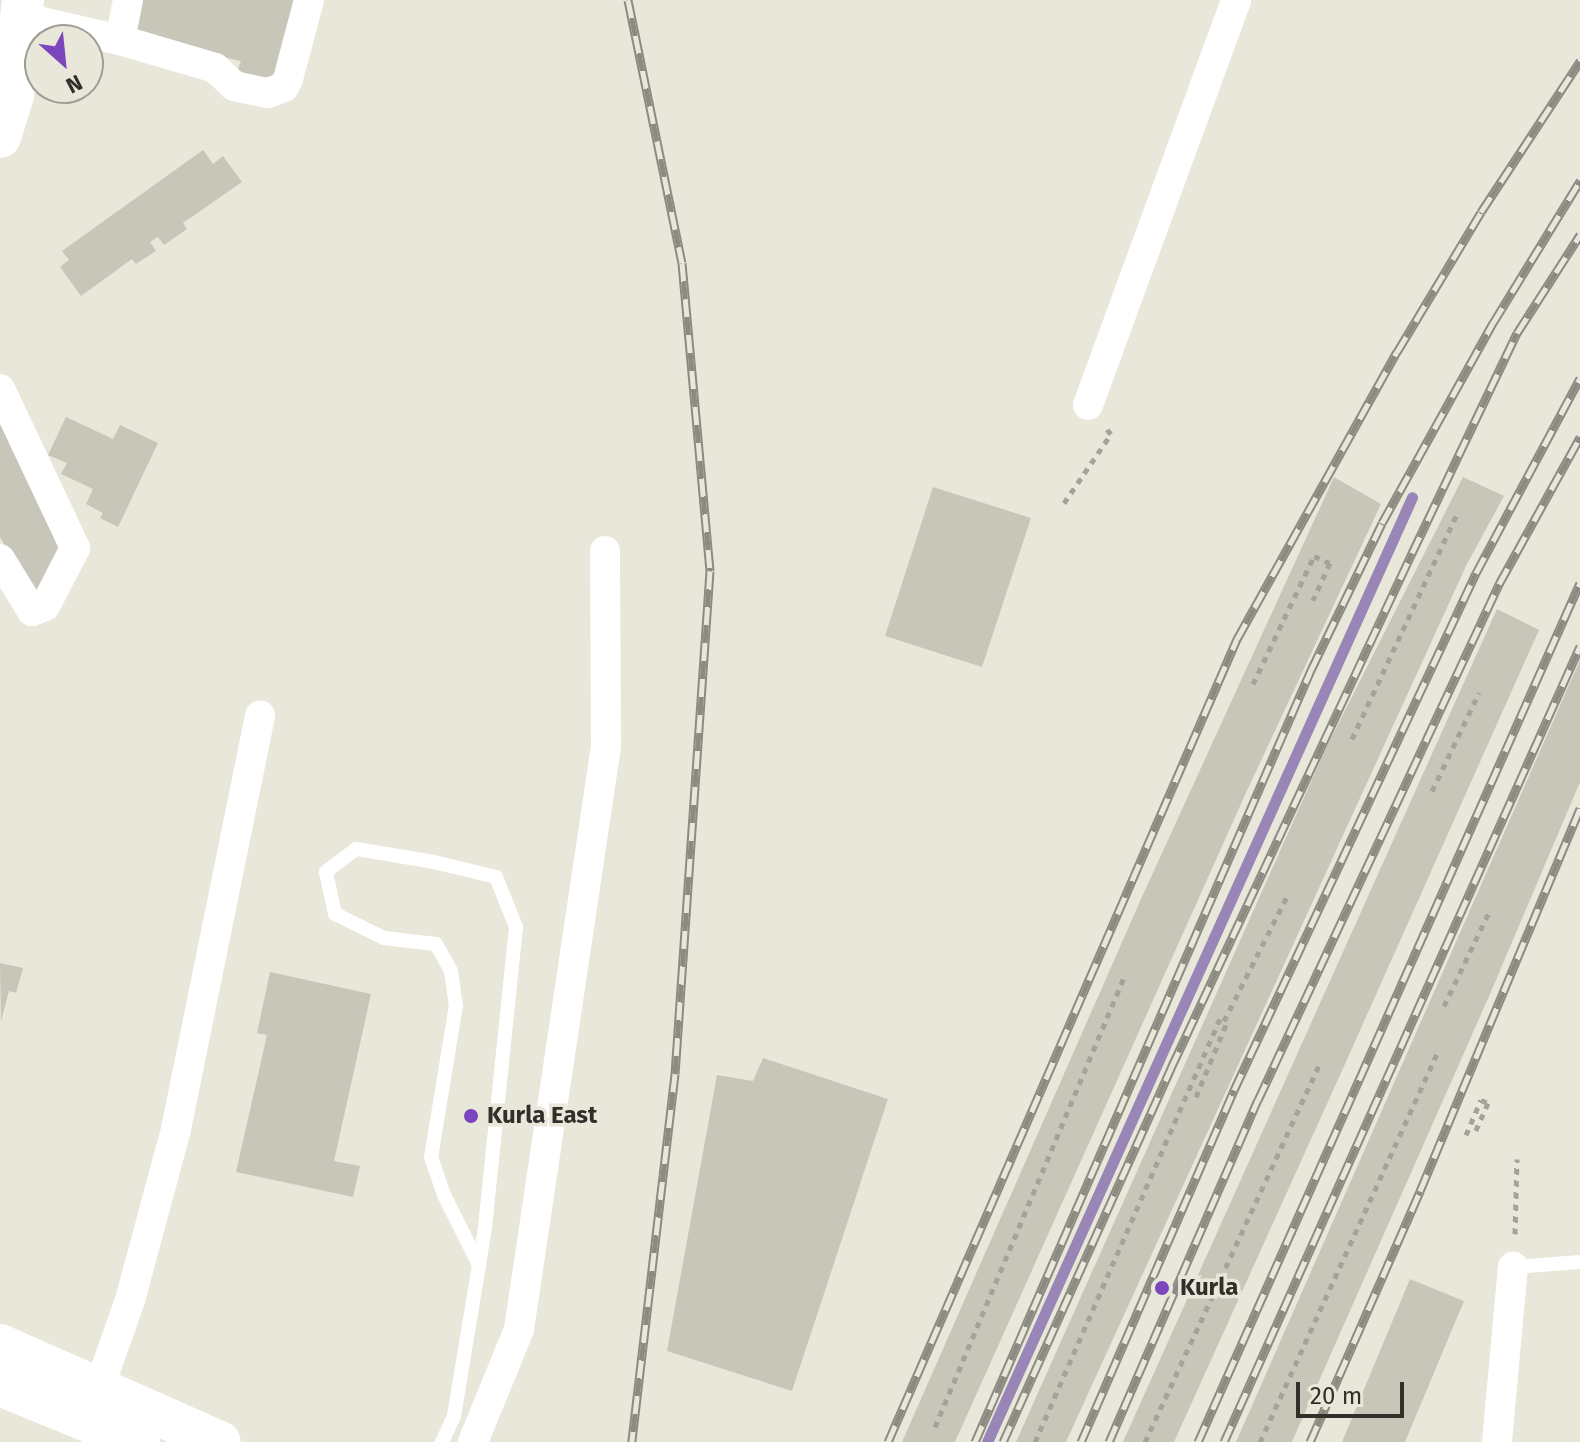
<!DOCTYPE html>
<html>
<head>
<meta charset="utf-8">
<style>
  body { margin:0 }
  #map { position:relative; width:1580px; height:1442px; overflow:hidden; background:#e9e7da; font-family:"Fira Sans",sans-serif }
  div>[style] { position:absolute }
  .stream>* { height:11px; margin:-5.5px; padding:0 5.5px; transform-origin:5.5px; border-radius:5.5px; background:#9886b6 }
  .building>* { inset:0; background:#c8c6b9 }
  .path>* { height:5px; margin-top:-2.5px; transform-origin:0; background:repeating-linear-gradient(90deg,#a5a399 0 6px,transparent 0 12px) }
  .lane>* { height:14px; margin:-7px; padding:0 7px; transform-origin:7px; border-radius:7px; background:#fff }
  .street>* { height:30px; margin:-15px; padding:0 15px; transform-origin:15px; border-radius:15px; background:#fff }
  .secondary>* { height:42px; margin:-21px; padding:0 21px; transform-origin:21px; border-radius:21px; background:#fff }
  .rail>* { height:9px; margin-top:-4.5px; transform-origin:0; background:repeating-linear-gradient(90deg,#e9e7da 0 18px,#8c8a81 0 36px); box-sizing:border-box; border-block:2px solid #8c8a81 }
  .dots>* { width:22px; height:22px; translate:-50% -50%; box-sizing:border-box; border:4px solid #e9e7da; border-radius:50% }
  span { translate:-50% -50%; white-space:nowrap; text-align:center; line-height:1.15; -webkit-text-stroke:7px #e9e7da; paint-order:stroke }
  .poi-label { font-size:24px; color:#302f2a; font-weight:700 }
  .left { translate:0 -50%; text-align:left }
  .north { position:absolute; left:24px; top:24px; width:80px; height:80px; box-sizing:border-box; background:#e9e7da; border:2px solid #9f9d94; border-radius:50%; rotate:153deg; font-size:22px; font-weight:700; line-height:32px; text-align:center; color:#302f2a }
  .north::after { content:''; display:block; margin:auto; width:28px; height:36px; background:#7b45bc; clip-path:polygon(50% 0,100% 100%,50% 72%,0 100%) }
  .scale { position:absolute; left:1296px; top:1382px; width:108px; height:36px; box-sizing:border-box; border:4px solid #302f2a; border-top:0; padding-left:10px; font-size:24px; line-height:28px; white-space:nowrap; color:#302f2a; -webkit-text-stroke:6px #e9e7da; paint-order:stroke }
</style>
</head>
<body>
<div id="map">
  <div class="stream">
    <i style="left:987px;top:1442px;width:1036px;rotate:-65.78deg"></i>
  </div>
  <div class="building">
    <i style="clip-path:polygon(141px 0,298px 0,275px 85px,236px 74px,241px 61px,129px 36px)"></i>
    <i style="clip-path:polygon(203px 150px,213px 164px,223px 156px,242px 182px,183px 223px,187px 229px,164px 245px,158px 237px,150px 242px,156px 251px,136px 264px,132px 259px,81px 296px,60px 267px,69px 260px,62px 251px)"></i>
    <i style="clip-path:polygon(66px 417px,113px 439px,120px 425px,158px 443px,118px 527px,100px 518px,103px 513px,86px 504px,93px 489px,61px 474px,67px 463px,48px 455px)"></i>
    <i style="clip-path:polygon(0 421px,64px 548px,38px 603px,0 537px)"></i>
    <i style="clip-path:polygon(1334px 477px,1381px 504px,1245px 795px,955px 1442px,902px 1442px,1141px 899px)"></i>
    <i style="clip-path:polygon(1463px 477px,1504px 496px,1466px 566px,1066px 1442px,1016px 1442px,1327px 746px)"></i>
    <i style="clip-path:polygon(933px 487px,1031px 518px,982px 667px,885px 636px)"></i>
    <i style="clip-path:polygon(1497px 609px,1539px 630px,1345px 1064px,1174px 1442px,1123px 1442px)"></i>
    <i style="clip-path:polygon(1580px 660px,1580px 782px,1490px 994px,1292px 1442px,1236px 1442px)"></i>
    <i style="clip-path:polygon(0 963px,23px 968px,16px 993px,9px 991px,1px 1021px)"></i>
    <i style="clip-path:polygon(270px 972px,371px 994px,334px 1161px,360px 1166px,353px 1197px,236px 1172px,267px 1035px,257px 1033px)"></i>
    <i style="clip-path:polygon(763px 1058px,888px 1099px,792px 1391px,667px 1351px,717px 1075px,753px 1081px)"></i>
    <i style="clip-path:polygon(1410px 1279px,1464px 1301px,1405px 1442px,1342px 1442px)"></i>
  </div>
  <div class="path">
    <i style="left:1064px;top:503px;width:83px;rotate:-55.7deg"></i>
    <i style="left:1111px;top:434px;width:8px;rotate:-130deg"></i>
    <i style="left:1253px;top:684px;width:142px;rotate:-64.5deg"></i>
    <i style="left:1314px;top:556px;width:17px;rotate:24deg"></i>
    <i style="left:1330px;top:563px;width:41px;rotate:114.7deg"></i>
    <i style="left:1352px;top:739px;width:251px;rotate:-65deg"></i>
    <i style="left:1432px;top:791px;width:109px;rotate:-64.4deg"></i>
    <i style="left:1444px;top:1006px;width:104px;rotate:-64.4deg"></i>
    <i style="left:1224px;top:1021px;width:138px;rotate:-63.2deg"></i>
    <i style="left:1196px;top:1097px;width:81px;rotate:-67.5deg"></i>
    <i style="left:1466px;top:1135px;width:38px;rotate:-67deg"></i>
    <i style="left:1481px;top:1100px;width:8px;rotate:23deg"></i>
    <i style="left:1488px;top:1103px;width:32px;rotate:114deg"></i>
    <i style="left:1515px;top:1234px;width:75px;rotate:-88.5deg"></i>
    <i style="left:935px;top:1427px;width:490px;rotate:-67.2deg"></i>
    <i style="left:1035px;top:1442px;width:462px;rotate:-66.4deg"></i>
    <i style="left:1145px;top:1442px;width:415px;rotate:-65.2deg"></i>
    <i style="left:1260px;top:1442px;width:427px;rotate:-65.5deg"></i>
  </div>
  <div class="lane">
    <i style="left:1513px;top:1267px;width:67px;rotate:-4.3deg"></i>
    <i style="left:442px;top:1442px;width:29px;rotate:-65deg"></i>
    <i style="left:454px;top:1416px;width:153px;rotate:-80.6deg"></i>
    <i style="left:479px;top:1265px;width:38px;rotate:-81deg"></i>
    <i style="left:485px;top:1227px;width:302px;rotate:-84.1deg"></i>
    <i style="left:516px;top:927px;width:54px;rotate:-111.8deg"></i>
    <i style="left:496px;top:877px;width:64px;rotate:-166.4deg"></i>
    <i style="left:434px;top:862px;width:79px;rotate:-170.5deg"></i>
    <i style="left:356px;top:849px;width:38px;rotate:143deg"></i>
    <i style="left:326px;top:872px;width:43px;rotate:77.9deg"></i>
    <i style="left:335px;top:914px;width:55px;rotate:26.1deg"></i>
    <i style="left:384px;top:938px;width:52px;rotate:6.6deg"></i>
    <i style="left:436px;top:944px;width:31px;rotate:61deg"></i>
    <i style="left:451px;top:971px;width:34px;rotate:82deg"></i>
    <i style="left:456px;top:1005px;width:154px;rotate:99.3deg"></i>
    <i style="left:431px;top:1157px;width:40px;rotate:71.1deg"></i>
    <i style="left:444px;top:1195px;width:78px;rotate:63.4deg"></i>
  </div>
  <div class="street">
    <i style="left:21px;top:17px;width:102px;rotate:13.1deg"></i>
    <i style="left:120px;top:40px;width:99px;rotate:16.4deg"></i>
    <i style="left:215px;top:68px;width:26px;rotate:43deg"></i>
    <i style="left:234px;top:86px;width:35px;rotate:12deg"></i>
    <i style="left:268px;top:93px;width:17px;rotate:-21deg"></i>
    <i style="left:284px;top:87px;width:9px;rotate:-63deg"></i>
    <i style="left:288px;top:79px;width:82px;rotate:-75.1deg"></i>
    <i style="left:120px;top:40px;width:41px;rotate:-78.7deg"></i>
    <i style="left:0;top:389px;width:176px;rotate:64.7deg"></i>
    <i style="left:75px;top:548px;width:65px;rotate:117.3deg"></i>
    <i style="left:45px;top:606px;width:14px;rotate:159deg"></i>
    <i style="left:32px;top:611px;width:61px;rotate:-121.6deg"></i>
    <i style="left:1088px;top:405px;width:431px;rotate:-69.9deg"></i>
    <i style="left:92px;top:1408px;width:114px;rotate:-70.6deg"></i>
    <i style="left:130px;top:1300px;width:177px;rotate:-74.9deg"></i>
    <i style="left:176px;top:1129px;width:422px;rotate:-78.5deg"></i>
    <i style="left:473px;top:1442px;width:122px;rotate:-67.8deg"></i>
    <i style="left:519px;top:1329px;width:589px;rotate:-81.51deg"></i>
    <i style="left:606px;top:746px;width:195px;rotate:-90.3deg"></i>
    <i style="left:1497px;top:1442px;width:176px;rotate:-84.8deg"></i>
  </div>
  <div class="secondary">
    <i style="left:0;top:137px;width:44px;rotate:-72.8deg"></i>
    <i style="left:13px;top:95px;width:96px;rotate:-84deg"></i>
    <i style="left:0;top:1345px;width:240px;rotate:23.8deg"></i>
    <i style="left:0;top:1385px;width:150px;rotate:22.3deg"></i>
  </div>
  <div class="rail">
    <i style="left:628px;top:0;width:268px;rotate:78.4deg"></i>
    <i style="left:682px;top:263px;width:309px;rotate:84.8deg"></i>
    <i style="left:710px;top:571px;width:504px;rotate:93.98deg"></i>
    <i style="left:675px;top:1074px;width:371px;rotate:96.7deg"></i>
    <i style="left:888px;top:1442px;width:876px;rotate:-66.51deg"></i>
    <i style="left:1237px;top:639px;width:329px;rotate:-60.9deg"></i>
    <i style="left:1397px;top:352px;width:163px;rotate:-59deg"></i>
    <i style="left:1481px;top:212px;width:181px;rotate:-56.7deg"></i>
    <i style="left:975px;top:1442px;width:842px;rotate:-66.48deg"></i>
    <i style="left:1311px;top:670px;width:163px;rotate:-64.2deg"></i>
    <i style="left:1382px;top:523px;width:229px;rotate:-61deg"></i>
    <i style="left:1493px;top:323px;width:167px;rotate:-58.5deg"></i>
    <i style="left:1003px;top:1442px;width:410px;rotate:-65.8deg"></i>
    <i style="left:1171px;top:1068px;width:569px;rotate:-64.92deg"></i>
    <i style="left:1412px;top:553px;width:244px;rotate:-64.5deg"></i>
    <i style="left:1517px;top:333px;width:117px;rotate:-57.3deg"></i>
    <i style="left:1081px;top:1442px;width:384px;rotate:-66.5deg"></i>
    <i style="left:1234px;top:1090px;width:571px;rotate:-64.92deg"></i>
    <i style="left:1476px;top:573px;width:221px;rotate:-61.9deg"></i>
    <i style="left:1109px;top:1442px;width:373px;rotate:-66.5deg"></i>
    <i style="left:1258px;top:1100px;width:570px;rotate:-64.96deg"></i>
    <i style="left:1499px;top:584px;width:168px;rotate:-61.1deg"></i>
    <i style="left:1198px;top:1442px;width:940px;rotate:-66.03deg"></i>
    <i style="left:1224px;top:1442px;width:872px;rotate:-65.9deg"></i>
    <i style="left:1310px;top:1442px;width:274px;rotate:-66.3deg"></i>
    <i style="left:1420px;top:1191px;width:415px;rotate:-67.3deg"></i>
  </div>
  <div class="dots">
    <i style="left:471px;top:1116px;background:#7b45bc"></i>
    <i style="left:1162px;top:1288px;background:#7b45bc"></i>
  </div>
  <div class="poi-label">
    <span class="left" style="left:487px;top:1116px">Kurla East</span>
    <span class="left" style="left:1180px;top:1288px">Kurla</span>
  </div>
  <div class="north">N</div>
  <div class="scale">20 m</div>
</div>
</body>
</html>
